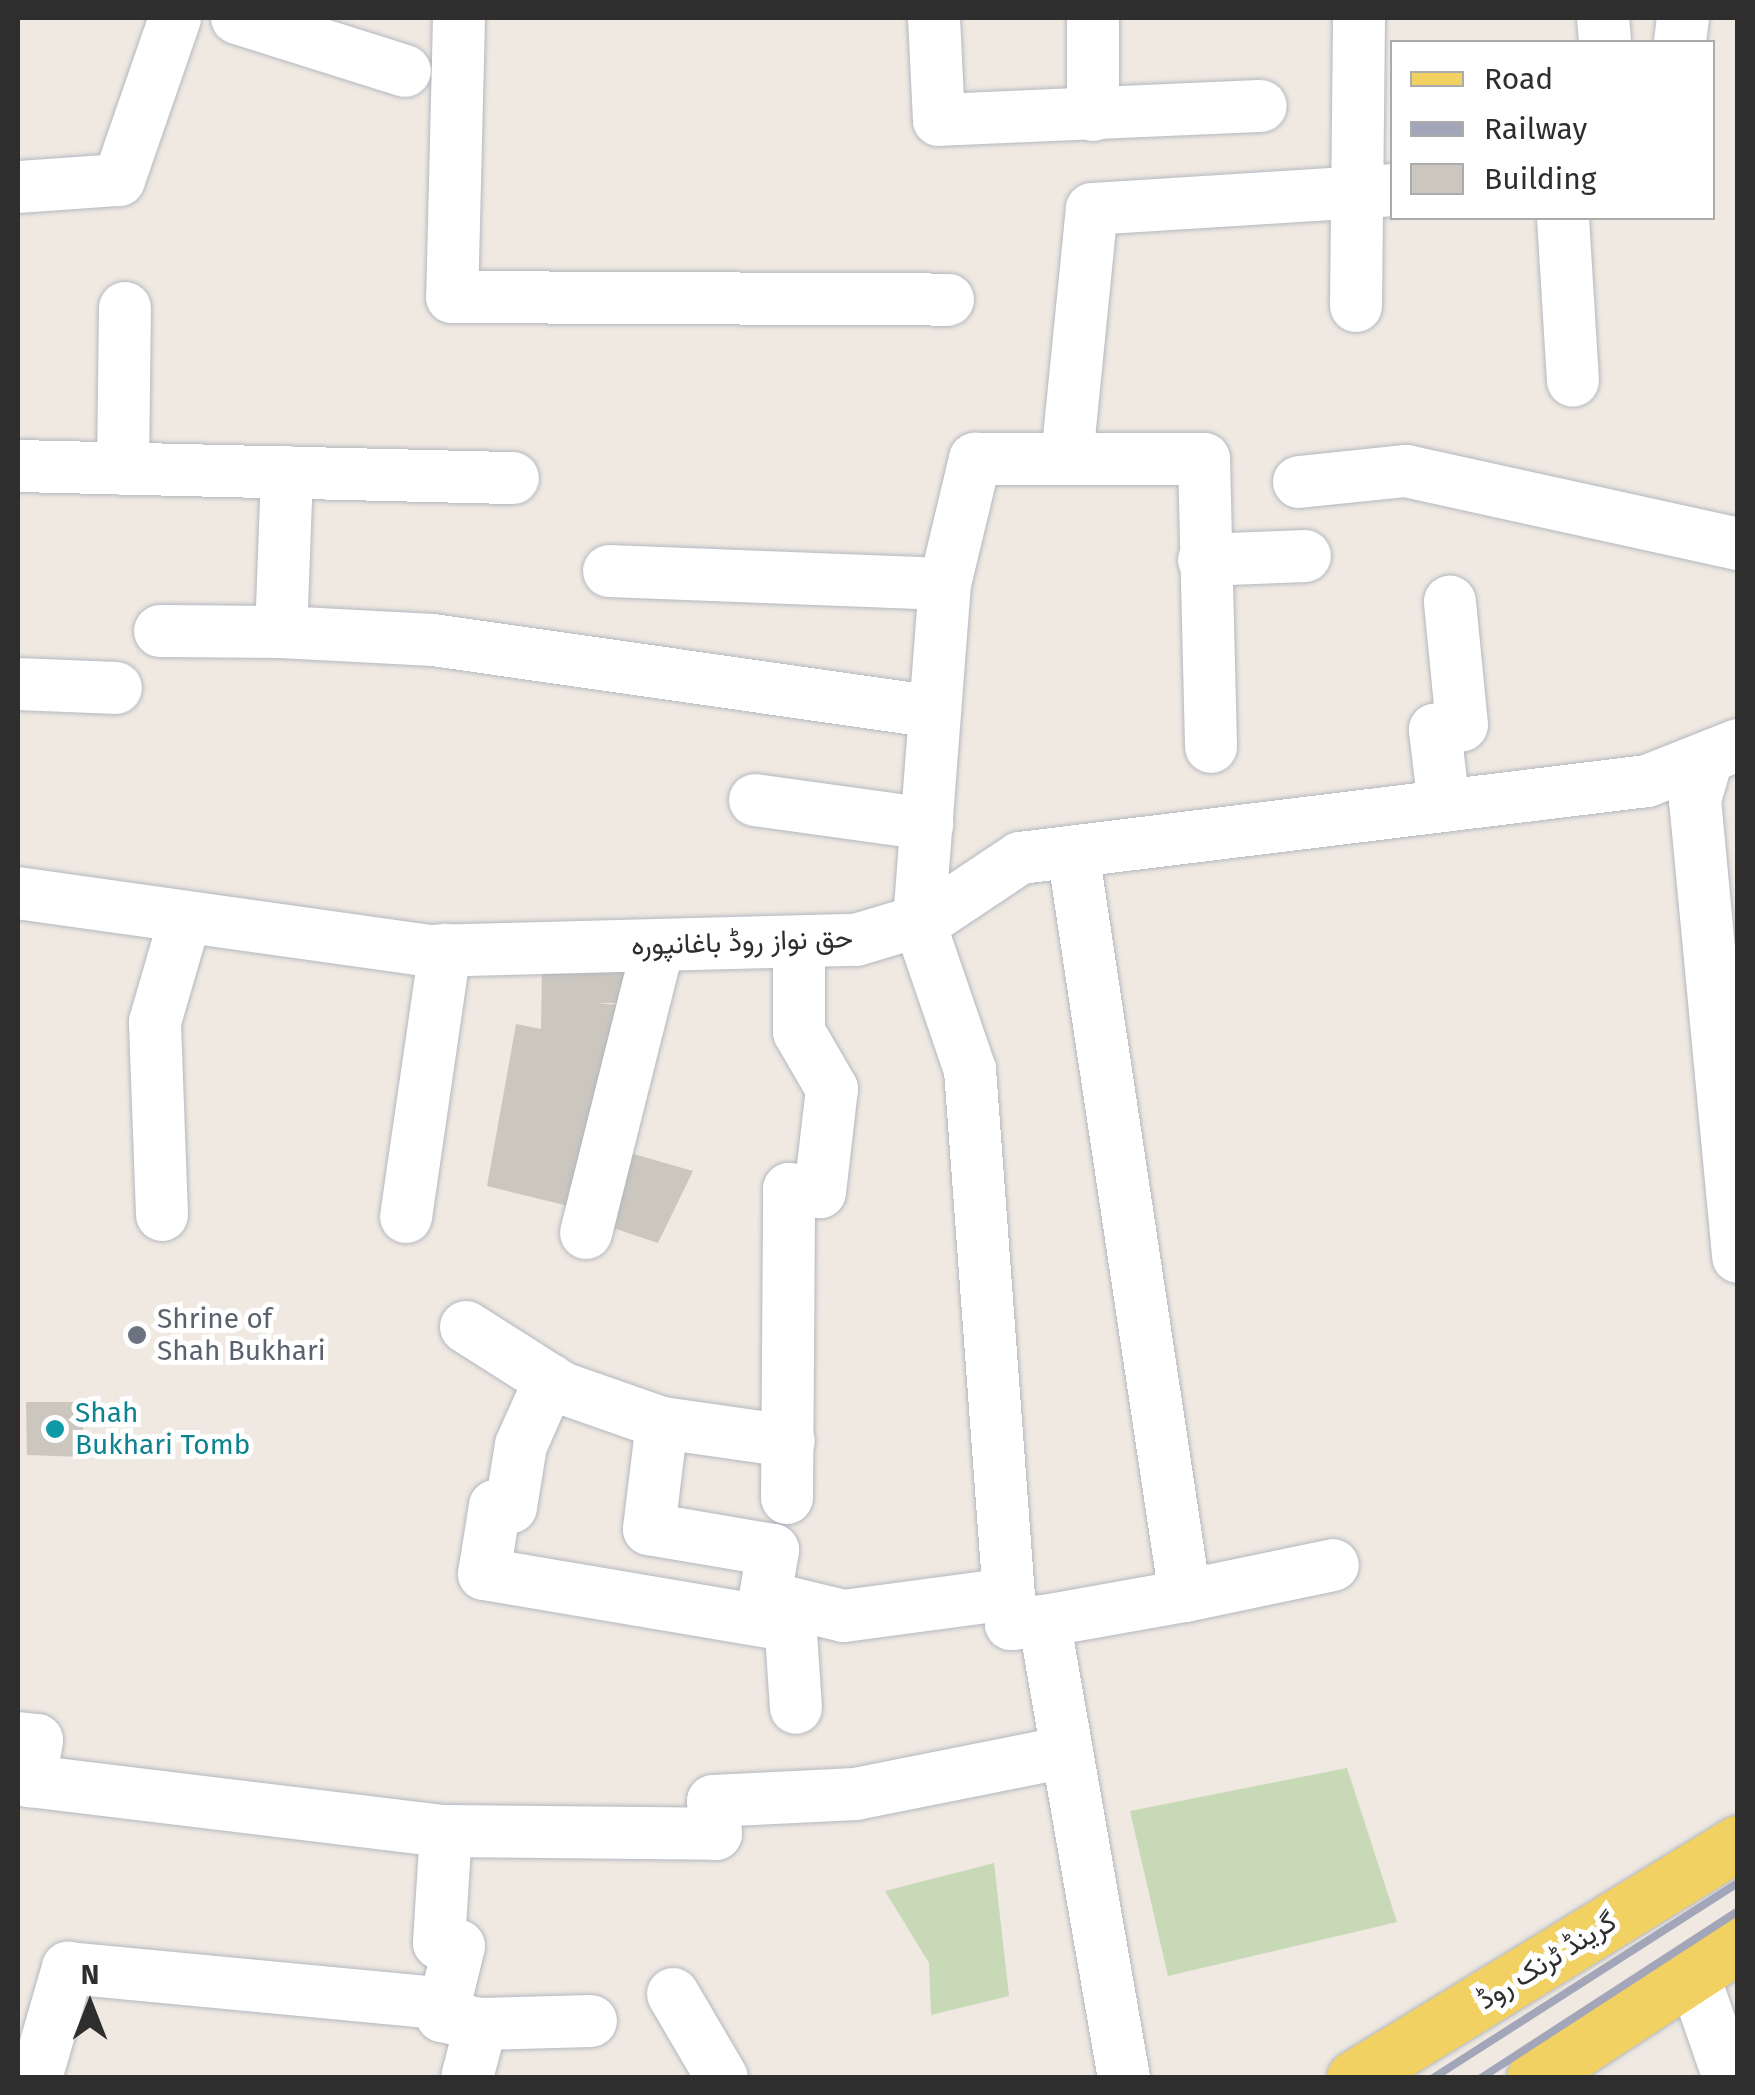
<!DOCTYPE html>
<html>
<head>
<meta charset="utf-8">
<style>
  body { margin:0 }
  #map { position:relative; width:1755px; height:2095px; overflow:hidden; background:#efe9e1; font-family:"Fira Sans",Vazirmatn,sans-serif }
  div>[style] { position:absolute }
  .cemetery>* { inset:0; background:#c8d9b8 }
  .building>* { inset:0; background:#cbc7bf }
  .roads { filter:drop-shadow(0 0 2px #b4b7c1) drop-shadow(0 0 2px #b4b7c1) }
  .minor>* { height:52px; margin:-26px; padding:0 26px; transform-origin:26px; border-radius:26px; background:#fff }
  .major>* { height:55px; margin:-27.5px; padding:0 27.5px; transform-origin:27.5px; border-radius:27.5px; background:#f2d163 }
  .rail>* { height:8px; margin:-4px; padding:0 4px; transform-origin:4px; border-radius:4px; background:#a3a6b8 }
  .dots>* { width:28px; height:28px; translate:-50% -50%; box-sizing:border-box; border:5px solid #fff; border-radius:50% }
  span { translate:-50% -50%; white-space:nowrap; text-align:center; line-height:1.15; -webkit-text-stroke:10px #fff; paint-order:stroke }
  .street-label { font-size:28px; color:#2e2e2e }
  .worship-label { font-size:28px; color:#5b616d }
  .left { translate:0 -50%; text-align:left }
  .culture-label { font-size:28px; color:#0d838f }
  .frame { position:absolute; inset:0; border:20px solid #2e2e2e; pointer-events:none }
  .legend { position:absolute; left:1390px; top:40px; width:325px; height:180px; box-sizing:border-box; background:#fff; border:2px solid #ababab; margin:0; padding:12px 18px; list-style:none; font-size:30px; color:#2e2e2e }
  .legend li { display:flex; align-items:center; gap:20px; height:50px }
  .legend b { width:50px; border:2px solid #ababab }
  .north { position:absolute; left:40px; top:1955px; width:100px; height:100px; -webkit-text-stroke:8px #fff; paint-order:stroke; rotate:0deg; font-size:28px; font-weight:700; line-height:40px; text-align:center; color:#2e2e2e }
  .north::after { content:''; display:block; margin:auto; width:35px; height:45px; background:#2e2e2e; clip-path:polygon(50% 0,100% 100%,50% 72%,0 100%) }
</style>
</head>
<body>
<div id="map">
  <div class="cemetery">
    <i style="clip-path:polygon(1347px 1768px,1397px 1922px,1168px 1976px,1130px 1811px)"></i>
    <i style="clip-path:polygon(994px 1863px,1009px 1996px,931px 2015px,929px 1963px,885px 1891px)"></i>
  </div>
  <div class="building">
    <i style="clip-path:polygon(647px 965px,635px 1003px,597px 1003px,631px 1006px,585px 1210px,487px 1186px,516px 1024px,541px 1029px,542px 966px)"></i>
    <i style="clip-path:polygon(623px 1151px,693px 1171px,658px 1243px,604px 1225px)"></i>
    <i style="clip-path:polygon(26px 1402px,83px 1402px,83px 1457px,27px 1455px)"></i>
  </div>
  <div class="roads">
    <div class="minor">
      <i style="left:237px;top:18px;width:176px;rotate:17.5deg"></i>
      <i style="left:459px;top:18px;width:279px;rotate:91.4deg"></i>
      <i style="left:452px;top:297px;width:496px;rotate:0.3deg"></i>
      <i style="left:934px;top:18px;width:102px;rotate:87.2deg"></i>
      <i style="left:939px;top:120px;width:322px;rotate:-2.5deg"></i>
      <i style="left:1093px;top:18px;width:97px;rotate:90deg"></i>
      <i style="left:1603px;top:18px;width:24px;rotate:85deg"></i>
      <i style="left:1680px;top:42px;width:24px;rotate:-83deg"></i>
      <i style="left:18px;top:187px;width:101px;rotate:-4deg"></i>
      <i style="left:119px;top:180px;width:171px;rotate:-70.9deg"></i>
      <i style="left:1563px;top:218px;width:163px;rotate:86.5deg"></i>
      <i style="left:1356px;top:306px;width:288px;rotate:-89.4deg"></i>
      <i style="left:1067px;top:458px;width:250px;rotate:-84.3deg"></i>
      <i style="left:1092px;top:209px;width:301px;rotate:-3.6deg"></i>
      <i style="left:18px;top:466px;width:495px;rotate:1.4deg"></i>
      <i style="left:123px;top:469px;width:161px;rotate:-89.3deg"></i>
      <i style="left:287px;top:472px;width:160px;rotate:92.1deg"></i>
      <i style="left:281px;top:632px;width:152px;rotate:3deg"></i>
      <i style="left:433px;top:640px;width:507px;rotate:8.16deg"></i>
      <i style="left:1299px;top:482px;width:108px;rotate:-5.9deg"></i>
      <i style="left:1406px;top:471px;width:340px;rotate:12.4deg"></i>
      <i style="left:1204px;top:560px;width:101px;rotate:-2.3deg"></i>
      <i style="left:609px;top:571px;width:336px;rotate:2.2deg"></i>
      <i style="left:160px;top:631px;width:121px;rotate:0.5deg"></i>
      <i style="left:18px;top:684px;width:98px;rotate:2.3deg"></i>
      <i style="left:1707px;top:759px;width:43px;rotate:106.3deg"></i>
      <i style="left:1695px;top:800px;width:459px;rotate:84.6deg"></i>
      <i style="left:755px;top:800px;width:174px;rotate:7.9deg"></i>
      <i style="left:1444px;top:806px;width:77px;rotate:-96.8deg"></i>
      <i style="left:1435px;top:730px;width:27px;rotate:-10deg"></i>
      <i style="left:1462px;top:725px;width:124px;rotate:-95.6deg"></i>
      <i style="left:18px;top:893px;width:415px;rotate:8deg"></i>
      <i style="left:429px;top:951px;width:427px;rotate:-1.5deg"></i>
      <i style="left:856px;top:940px;width:77px;rotate:-16.6deg"></i>
      <i style="left:930px;top:918px;width:108px;rotate:-33.7deg"></i>
      <i style="left:1020px;top:858px;width:632px;rotate:-7deg"></i>
      <i style="left:1647px;top:781px;width:98px;rotate:-21.6deg"></i>
      <i style="left:162px;top:1215px;width:193px;rotate:-92.1deg"></i>
      <i style="left:155px;top:1022px;width:107px;rotate:-73.8deg"></i>
      <i style="left:406px;top:1217px;width:270px;rotate:-81.7deg"></i>
      <i style="left:586px;top:1233px;width:296px;rotate:-75.9deg"></i>
      <i style="left:466px;top:1327px;width:114px;rotate:32.4deg"></i>
      <i style="left:562px;top:1388px;width:106px;rotate:19.3deg"></i>
      <i style="left:662px;top:1423px;width:128px;rotate:8.1deg"></i>
      <i style="left:550px;top:1380px;width:71px;rotate:114deg"></i>
      <i style="left:521px;top:1445px;width:63px;rotate:99.2deg"></i>
      <i style="left:511px;top:1507px;width:16px;rotate:-176deg"></i>
      <i style="left:495px;top:1506px;width:69px;rotate:99.2deg"></i>
      <i style="left:484px;top:1574px;width:311px;rotate:9.6deg"></i>
      <i style="left:662px;top:1423px;width:107px;rotate:97deg"></i>
      <i style="left:649px;top:1529px;width:126px;rotate:9.6deg"></i>
      <i style="left:773px;top:1550px;width:48px;rotate:99.7deg"></i>
      <i style="left:765px;top:1597px;width:81px;rotate:13.5deg"></i>
      <i style="left:844px;top:1616px;width:166px;rotate:-7.6deg"></i>
      <i style="left:787px;top:1498px;width:309px;rotate:-89.6deg"></i>
      <i style="left:789px;top:1189px;width:31px;rotate:6deg"></i>
      <i style="left:820px;top:1192px;width:104px;rotate:-83.4deg"></i>
      <i style="left:832px;top:1089px;width:66px;rotate:-120.1deg"></i>
      <i style="left:799px;top:1032px;width:90px;rotate:-90deg"></i>
      <i style="left:1185px;top:1596px;width:151px;rotate:-11.8deg"></i>
      <i style="left:789px;top:1603px;width:105px;rotate:86.2deg"></i>
      <i style="left:1044px;top:1621px;width:143px;rotate:-10.1deg"></i>
      <i style="left:1185px;top:1596px;width:752px;rotate:-98.56deg"></i>
      <i style="left:18px;top:1738px;width:19px;rotate:6deg"></i>
      <i style="left:37px;top:1740px;width:42px;rotate:99.7deg"></i>
      <i style="left:30px;top:1781px;width:419px;rotate:6.9deg"></i>
      <i style="left:446px;top:1831px;width:270px;rotate:0.6deg"></i>
      <i style="left:716px;top:1834px;width:33px;rotate:-95deg"></i>
      <i style="left:713px;top:1801px;width:143px;rotate:-2.8deg"></i>
      <i style="left:856px;top:1794px;width:215px;rotate:-11.3deg"></i>
      <i style="left:446px;top:1831px;width:112px;rotate:93.6deg"></i>
      <i style="left:439px;top:1943px;width:20px;rotate:9deg"></i>
      <i style="left:459px;top:1946px;width:72px;rotate:103.7deg"></i>
      <i style="left:442px;top:2016px;width:40px;rotate:12deg"></i>
      <i style="left:1693px;top:1974px;width:110px;rotate:70.9deg"></i>
      <i style="left:673px;top:1994px;width:97px;rotate:59.7deg"></i>
      <i style="left:36px;top:2078px;width:115px;rotate:-73.8deg"></i>
      <i style="left:68px;top:1968px;width:381px;rotate:5.4deg"></i>
      <i style="left:467px;top:2078px;width:56px;rotate:-75.5deg"></i>
      <i style="left:481px;top:2024px;width:110px;rotate:-1.6deg"></i>
      <i style="left:1124px;top:2078px;width:464px;rotate:-99.9deg"></i>
      <i style="left:1044px;top:1621px;width:33px;rotate:175deg"></i>
      <i style="left:1011px;top:1624px;width:556px;rotate:-94.23deg"></i>
      <i style="left:970px;top:1070px;width:157px;rotate:-108.9deg"></i>
      <i style="left:919px;top:921px;width:338px;rotate:-85.6deg"></i>
      <i style="left:945px;top:584px;width:129px;rotate:-76.5deg"></i>
      <i style="left:975px;top:459px;width:229px"></i>
      <i style="left:1204px;top:459px;width:288px;rotate:88.6deg"></i>
    </div>
    <div class="major">
      <i style="left:1354px;top:2078px;width:450px;rotate:-31.5deg"></i>
      <i style="left:1534px;top:2078px;width:244px;rotate:-33.1deg"></i>
    </div>
  </div>
  <div class="rail">
    <i style="left:1433px;top:2078px;width:362px;rotate:-32.6deg"></i>
    <i style="left:1481px;top:2078px;width:306px;rotate:-33deg"></i>
  </div>
  <div class="dots">
    <i style="left:137px;top:1335px;background:#6b7280"></i>
    <i style="left:55px;top:1429px;background:#0f9aa8"></i>
  </div>
  <div class="street-label">
    <span style="left:742px;top:942px;rotate:-2deg">حق نواز روڈ باغانپورہ</span>
    <span style="left:1547px;top:1961px;rotate:-32deg">گرینڈ ٹرنک روڈ</span>
  </div>
  <div class="worship-label">
    <span class="left" style="left:157px;top:1335px">Shrine of<br>Shah Bukhari</span>
  </div>
  <div class="culture-label">
    <span class="left" style="left:75px;top:1429px">Shah<br>Bukhari Tomb</span>
  </div>
  <div class="frame"></div>
  <ul class="legend">
  <li><b style="height:12px;background:#f2d163"></b>Road</li>
  <li><b style="height:12px;background:#a3a6b8"></b>Railway</li>
  <li><b style="height:28px;background:#cbc7bf"></b>Building</li>
  </ul>
  <div class="north">N</div>
</div>
</body>
</html>
